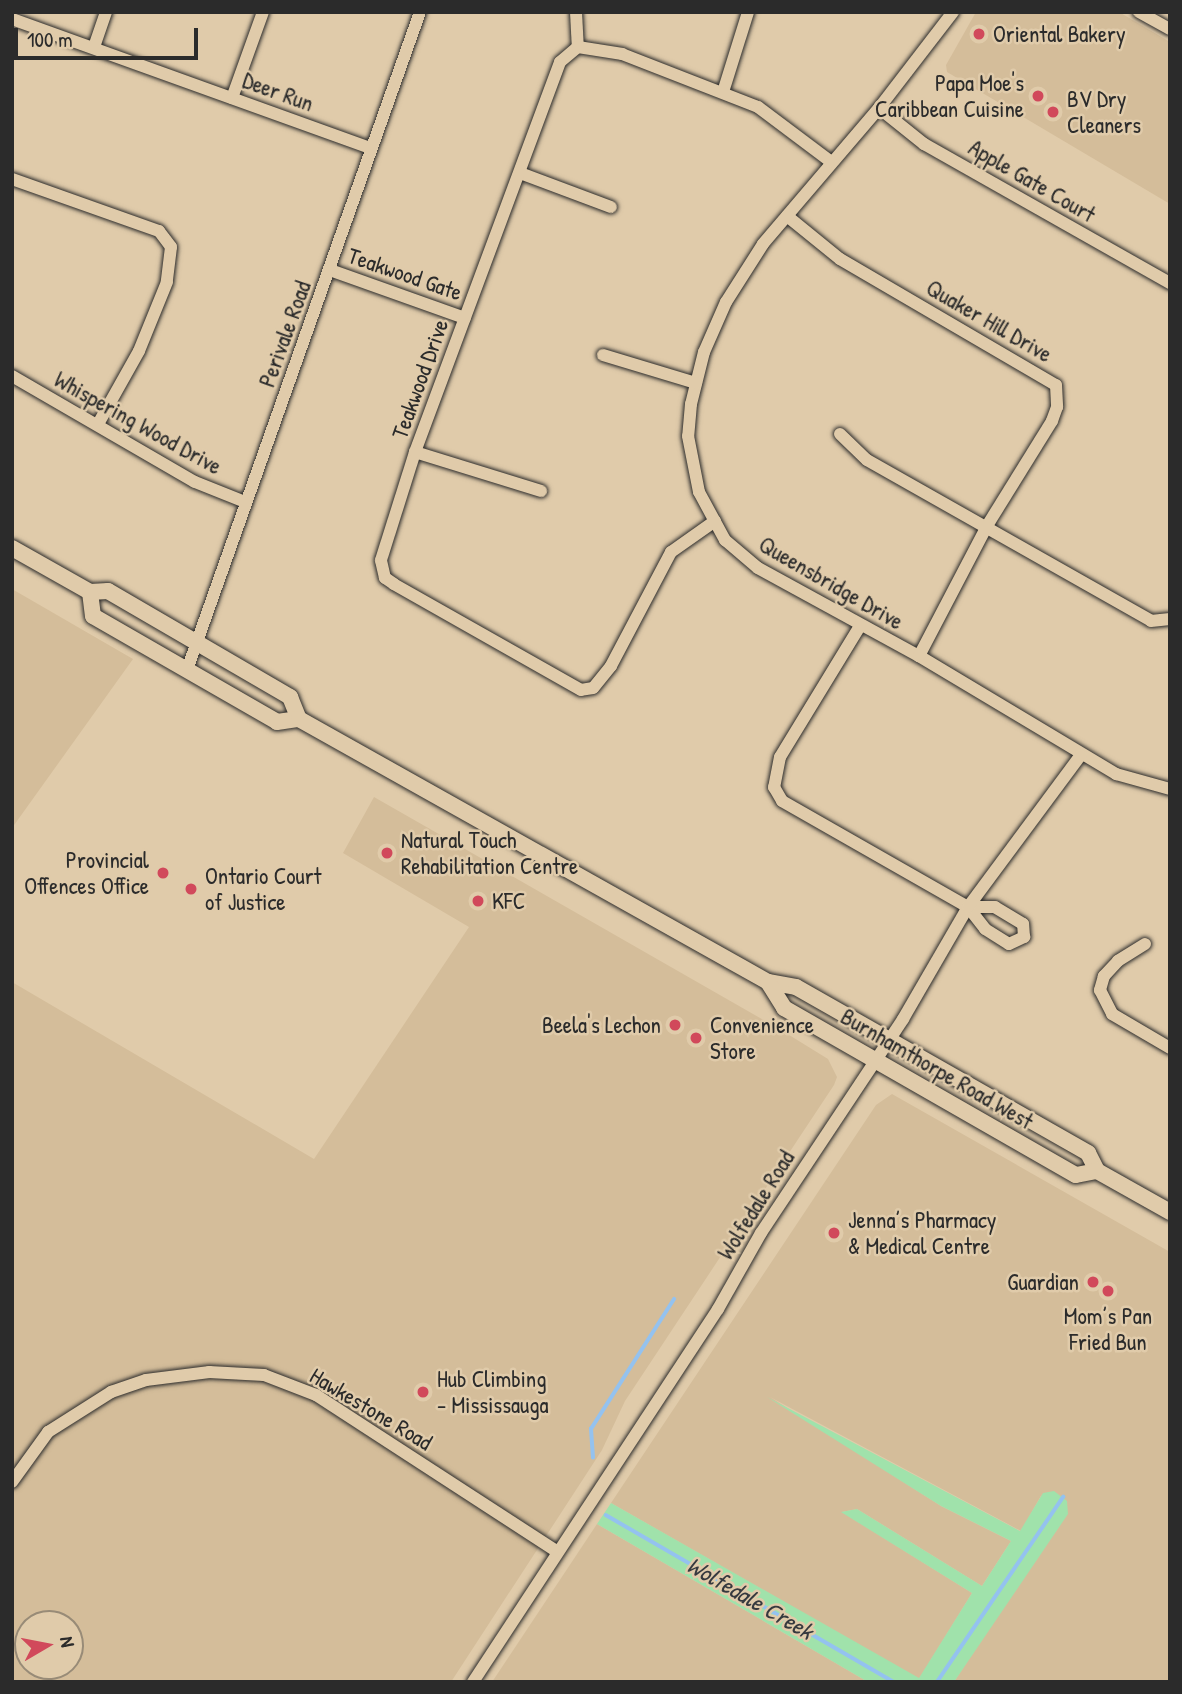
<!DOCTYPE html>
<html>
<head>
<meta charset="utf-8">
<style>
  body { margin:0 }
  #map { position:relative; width:1182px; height:1694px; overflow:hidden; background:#e0cbaa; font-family:"Patrick Hand",sans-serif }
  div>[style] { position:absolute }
  .built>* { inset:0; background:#d4bd9a }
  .green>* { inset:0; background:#a0e2ab }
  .stream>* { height:3.5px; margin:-1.75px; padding:0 1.75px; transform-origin:1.75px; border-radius:1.75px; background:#94c2ef }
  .roads { filter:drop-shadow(0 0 2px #2b2b2b) drop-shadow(0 0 2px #2b2b2b) }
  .minor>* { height:12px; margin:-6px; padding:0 6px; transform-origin:6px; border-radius:6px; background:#e0cbaa }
  .major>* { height:16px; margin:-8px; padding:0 8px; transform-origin:8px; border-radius:8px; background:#e0cbaa }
  .dots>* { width:19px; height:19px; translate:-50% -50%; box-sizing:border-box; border:4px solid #e0cbaa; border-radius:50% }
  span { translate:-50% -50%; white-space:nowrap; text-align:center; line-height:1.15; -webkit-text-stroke:5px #e0cbaa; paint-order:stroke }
  .poi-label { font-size:23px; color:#2b2b2b }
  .left { translate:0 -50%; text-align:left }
  .right { translate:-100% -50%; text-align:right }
  .street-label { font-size:23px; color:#2b2b2b }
  .water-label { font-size:24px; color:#363a3f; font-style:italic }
  .frame { position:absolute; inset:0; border:14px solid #2b2b2b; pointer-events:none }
  .north { position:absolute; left:14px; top:1610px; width:70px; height:70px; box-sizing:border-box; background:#e0cbaa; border:2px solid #988b77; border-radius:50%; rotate:80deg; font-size:19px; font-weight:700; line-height:28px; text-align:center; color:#2b2b2b }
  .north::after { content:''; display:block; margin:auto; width:24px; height:32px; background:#d1495b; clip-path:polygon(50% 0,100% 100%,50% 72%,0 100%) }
  .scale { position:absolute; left:14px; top:28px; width:184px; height:32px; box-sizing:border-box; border:4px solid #2b2b2b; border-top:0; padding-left:9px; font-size:21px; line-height:24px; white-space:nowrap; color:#2b2b2b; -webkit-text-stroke:5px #e0cbaa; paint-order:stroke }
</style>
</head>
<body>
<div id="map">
  <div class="built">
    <i style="clip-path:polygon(976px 12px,1119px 12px,1170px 42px,1170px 204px,947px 72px,946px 65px)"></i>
    <i style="clip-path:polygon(12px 589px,133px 659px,12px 828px)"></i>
    <i style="clip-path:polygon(evenodd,374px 797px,781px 1030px,828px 1059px,837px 1077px,834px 1085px,625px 1401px,602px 1450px,451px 1682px,12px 1682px,12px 982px,314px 1159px,469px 927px,343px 853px,374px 797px,28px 1624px,70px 1624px,70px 1666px,28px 1666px,28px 1624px)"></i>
    <i style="clip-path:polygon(892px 1094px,1170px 1252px,1170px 1682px,954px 1682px,999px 1612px,1042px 1494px,1021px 1531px,770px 1397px,941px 1506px,1011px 1541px,982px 1586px,857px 1509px,842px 1512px,972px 1593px,919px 1679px,611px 1503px,876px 1105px)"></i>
    <i style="clip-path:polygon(597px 1524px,868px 1682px,492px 1682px)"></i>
  </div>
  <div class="green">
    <i style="clip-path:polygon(767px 1397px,1020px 1531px,1043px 1493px,1054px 1491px,1067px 1501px,1068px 1514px,954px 1682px,868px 1682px,597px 1524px,611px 1503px,919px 1678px,972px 1593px,841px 1512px,857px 1509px,982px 1586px,1011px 1541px,941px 1506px)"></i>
  </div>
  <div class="stream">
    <i style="left:593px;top:1458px;width:29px;rotate:-94deg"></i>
    <i style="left:591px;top:1429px;width:154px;rotate:-57.4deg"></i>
    <i style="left:606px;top:1515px;width:333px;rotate:30.1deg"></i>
    <i style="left:937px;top:1682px;width:224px;rotate:-55.7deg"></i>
  </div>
  <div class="roads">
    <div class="minor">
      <i style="left:576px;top:12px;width:35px;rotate:87deg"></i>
      <i style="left:953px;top:12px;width:121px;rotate:127.6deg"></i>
      <i style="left:879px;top:108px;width:179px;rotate:130.5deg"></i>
      <i style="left:763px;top:244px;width:69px;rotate:122.5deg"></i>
      <i style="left:726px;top:302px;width:55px;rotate:113.7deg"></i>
      <i style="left:704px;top:352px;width:54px;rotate:104deg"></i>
      <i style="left:691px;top:404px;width:32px;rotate:95deg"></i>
      <i style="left:688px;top:436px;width:57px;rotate:78.9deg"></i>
      <i style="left:699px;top:492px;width:55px;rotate:61.6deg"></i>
      <i style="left:725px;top:540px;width:43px;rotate:40.3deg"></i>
      <i style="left:758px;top:568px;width:183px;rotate:28.7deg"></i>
      <i style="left:919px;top:656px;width:230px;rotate:30.9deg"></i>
      <i style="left:1116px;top:774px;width:56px;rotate:15.5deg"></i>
      <i style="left:1139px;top:12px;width:35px;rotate:29deg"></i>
      <i style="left:12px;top:19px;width:381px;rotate:19.8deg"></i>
      <i style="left:94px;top:47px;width:37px;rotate:-71deg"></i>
      <i style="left:723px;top:92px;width:84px;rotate:-72.6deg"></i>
      <i style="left:232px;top:98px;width:91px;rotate:-70.2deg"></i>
      <i style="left:879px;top:108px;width:58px;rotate:38.7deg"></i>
      <i style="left:924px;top:144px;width:283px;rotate:29.5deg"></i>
      <i style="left:520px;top:173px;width:97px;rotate:20.5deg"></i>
      <i style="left:12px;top:179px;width:156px;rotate:19.5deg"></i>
      <i style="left:159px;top:231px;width:20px;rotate:53deg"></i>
      <i style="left:171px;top:247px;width:35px;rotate:97deg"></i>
      <i style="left:167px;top:282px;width:74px;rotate:112.1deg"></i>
      <i style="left:139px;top:351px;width:84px;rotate:119.3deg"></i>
      <i style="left:787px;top:216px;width:68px;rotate:39.1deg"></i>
      <i style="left:840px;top:259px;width:250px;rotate:30.3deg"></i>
      <i style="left:1056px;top:385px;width:22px;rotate:87deg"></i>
      <i style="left:1057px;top:407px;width:15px;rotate:110deg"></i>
      <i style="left:1052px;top:421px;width:123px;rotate:121.8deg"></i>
      <i style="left:987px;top:526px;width:147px;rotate:117.6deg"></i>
      <i style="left:330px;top:270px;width:143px;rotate:19.6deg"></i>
      <i style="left:603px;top:355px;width:97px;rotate:16.8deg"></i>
      <i style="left:12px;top:376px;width:211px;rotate:30.1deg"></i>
      <i style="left:195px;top:482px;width:54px;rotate:21.8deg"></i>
      <i style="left:840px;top:434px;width:37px;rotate:44deg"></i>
      <i style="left:867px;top:460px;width:326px;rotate:29.5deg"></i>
      <i style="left:1151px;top:621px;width:19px;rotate:-6deg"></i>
      <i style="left:415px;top:452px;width:132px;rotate:17.2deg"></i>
      <i style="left:715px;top:521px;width:54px;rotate:144.8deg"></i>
      <i style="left:671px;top:552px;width:129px;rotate:117.8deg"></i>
      <i style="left:611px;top:666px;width:28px;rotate:129deg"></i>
      <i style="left:593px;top:688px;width:12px;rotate:171deg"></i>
      <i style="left:581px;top:690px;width:215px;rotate:-150.5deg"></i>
      <i style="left:394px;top:584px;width:11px;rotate:-146deg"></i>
      <i style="left:385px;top:578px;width:18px;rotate:-103deg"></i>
      <i style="left:381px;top:560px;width:113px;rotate:-72.5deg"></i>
      <i style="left:415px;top:452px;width:416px;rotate:-69.6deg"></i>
      <i style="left:560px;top:62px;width:23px;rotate:-40deg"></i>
      <i style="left:578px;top:47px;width:45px;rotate:9deg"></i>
      <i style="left:622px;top:54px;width:146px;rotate:21.3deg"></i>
      <i style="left:758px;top:107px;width:90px;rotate:36.9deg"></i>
      <i style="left:860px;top:626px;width:153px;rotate:121.4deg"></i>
      <i style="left:780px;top:757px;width:31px;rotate:101deg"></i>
      <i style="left:774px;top:787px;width:16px;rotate:60deg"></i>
      <i style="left:782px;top:801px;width:214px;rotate:29.7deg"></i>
      <i style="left:968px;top:907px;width:28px;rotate:52deg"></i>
      <i style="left:985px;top:929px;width:28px;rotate:32deg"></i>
      <i style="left:1009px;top:944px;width:17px;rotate:-25deg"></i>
      <i style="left:1024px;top:937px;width:13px;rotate:-94deg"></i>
      <i style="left:1023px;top:924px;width:33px;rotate:-149deg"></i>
      <i style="left:995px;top:907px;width:27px;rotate:180deg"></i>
      <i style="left:187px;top:670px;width:698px;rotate:-70.5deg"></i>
      <i style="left:1145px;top:944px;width:32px;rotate:148deg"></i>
      <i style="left:1118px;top:961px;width:21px;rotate:133deg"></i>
      <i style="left:1104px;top:976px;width:15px;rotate:106deg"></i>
      <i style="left:1100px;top:990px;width:27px;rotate:63deg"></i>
      <i style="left:1112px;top:1014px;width:67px;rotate:30.4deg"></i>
      <i style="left:12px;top:1482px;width:62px;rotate:-54.2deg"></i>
      <i style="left:48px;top:1432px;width:75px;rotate:-32.4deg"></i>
      <i style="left:111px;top:1392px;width:37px;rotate:-19deg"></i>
      <i style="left:146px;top:1380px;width:64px;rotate:-7.2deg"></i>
      <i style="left:209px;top:1372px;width:55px;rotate:3.1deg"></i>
      <i style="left:264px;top:1375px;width:56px;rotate:21deg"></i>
      <i style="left:316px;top:1395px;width:288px;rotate:33deg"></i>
      <i style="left:473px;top:1682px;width:446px;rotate:-56.7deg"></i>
      <i style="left:718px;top:1309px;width:87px;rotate:-60.5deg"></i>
      <i style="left:761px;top:1233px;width:257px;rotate:-56.4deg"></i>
      <i style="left:903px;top:1019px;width:129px;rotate:-59.9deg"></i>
      <i style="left:968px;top:907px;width:189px;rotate:-53.4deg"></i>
    </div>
    <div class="major">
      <i style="left:12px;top:548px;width:90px;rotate:29.4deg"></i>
      <i style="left:90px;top:592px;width:18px;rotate:-3deg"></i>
      <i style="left:108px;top:591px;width:211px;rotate:30.2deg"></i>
      <i style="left:290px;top:697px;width:24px;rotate:68deg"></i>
      <i style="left:90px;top:592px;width:24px;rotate:83deg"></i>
      <i style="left:93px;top:616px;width:212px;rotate:29.9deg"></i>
      <i style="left:277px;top:722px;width:22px;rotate:-8deg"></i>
      <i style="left:299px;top:719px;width:538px;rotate:29.28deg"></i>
      <i style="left:768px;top:982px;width:28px;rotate:10deg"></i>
      <i style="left:796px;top:987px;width:336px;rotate:29.6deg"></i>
      <i style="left:1088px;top:1153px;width:20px;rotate:63deg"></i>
      <i style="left:1097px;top:1171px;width:84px;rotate:29.3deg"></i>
      <i style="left:768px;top:982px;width:31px;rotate:58deg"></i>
      <i style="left:784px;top:1008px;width:336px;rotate:29.8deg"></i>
      <i style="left:1076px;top:1175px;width:21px;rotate:-11deg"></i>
    </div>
  </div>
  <div class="dots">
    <i style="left:979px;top:34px;background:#d1495b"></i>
    <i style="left:1038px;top:96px;background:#d1495b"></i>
    <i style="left:1053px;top:112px;background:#d1495b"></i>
    <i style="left:387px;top:853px;background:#d1495b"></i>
    <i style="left:163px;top:873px;background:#d1495b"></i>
    <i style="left:191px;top:889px;background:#d1495b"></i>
    <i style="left:478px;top:901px;background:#d1495b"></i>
    <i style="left:675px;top:1025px;background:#d1495b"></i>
    <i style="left:696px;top:1038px;background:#d1495b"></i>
    <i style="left:834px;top:1233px;background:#d1495b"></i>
    <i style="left:1093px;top:1282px;background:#d1495b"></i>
    <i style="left:1108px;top:1291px;background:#d1495b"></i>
    <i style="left:423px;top:1392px;background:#d1495b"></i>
  </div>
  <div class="poi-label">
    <span class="left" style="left:993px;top:34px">Oriental Bakery</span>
    <span class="right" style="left:1024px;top:96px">Papa Moe's<br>Caribbean Cuisine</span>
    <span class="left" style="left:1067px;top:112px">BV Dry<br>Cleaners</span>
    <span class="left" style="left:401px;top:853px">Natural Touch<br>Rehabilitation Centre</span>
    <span class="right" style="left:149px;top:873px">Provincial<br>Offences Office</span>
    <span class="left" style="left:205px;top:889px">Ontario Court<br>of Justice</span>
    <span class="left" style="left:492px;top:901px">KFC</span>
    <span class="right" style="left:661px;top:1025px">Beela's Lechon</span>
    <span class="left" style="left:710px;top:1038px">Convenience<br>Store</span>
    <span class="left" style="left:848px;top:1233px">Jenna’s Pharmacy<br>&amp; Medical Centre</span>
    <span class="right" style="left:1079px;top:1282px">Guardian</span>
    <span style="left:1108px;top:1329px">Mom’s Pan<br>Fried Bun</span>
    <span class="left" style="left:437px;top:1392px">Hub Climbing<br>- Mississauga</span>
  </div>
  <div class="street-label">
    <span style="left:278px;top:92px;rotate:20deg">Deer Run</span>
    <span style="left:1032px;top:181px;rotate:30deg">Apple Gate Court</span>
    <span style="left:405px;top:274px;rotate:19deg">Teakwood Gate</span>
    <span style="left:989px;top:321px;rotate:30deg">Quaker Hill Drive</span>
    <span style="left:285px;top:334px;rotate:-70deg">Perivale Road</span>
    <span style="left:420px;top:379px;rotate:-70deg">Teakwood Drive</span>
    <span style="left:138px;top:423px;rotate:29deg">Whispering Wood Drive</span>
    <span style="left:831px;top:583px;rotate:30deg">Queensbridge Drive</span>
    <span style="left:937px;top:1069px;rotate:30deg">Burnhamthorpe Road West</span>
    <span style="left:756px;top:1205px;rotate:-58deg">Wolfedale Road</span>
    <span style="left:371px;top:1409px;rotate:31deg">Hawkestone Road</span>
  </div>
  <div class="water-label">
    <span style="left:750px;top:1598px;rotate:30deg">Wolfedale Creek</span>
  </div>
  <div class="frame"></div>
  <div class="north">N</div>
  <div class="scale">100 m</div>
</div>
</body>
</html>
